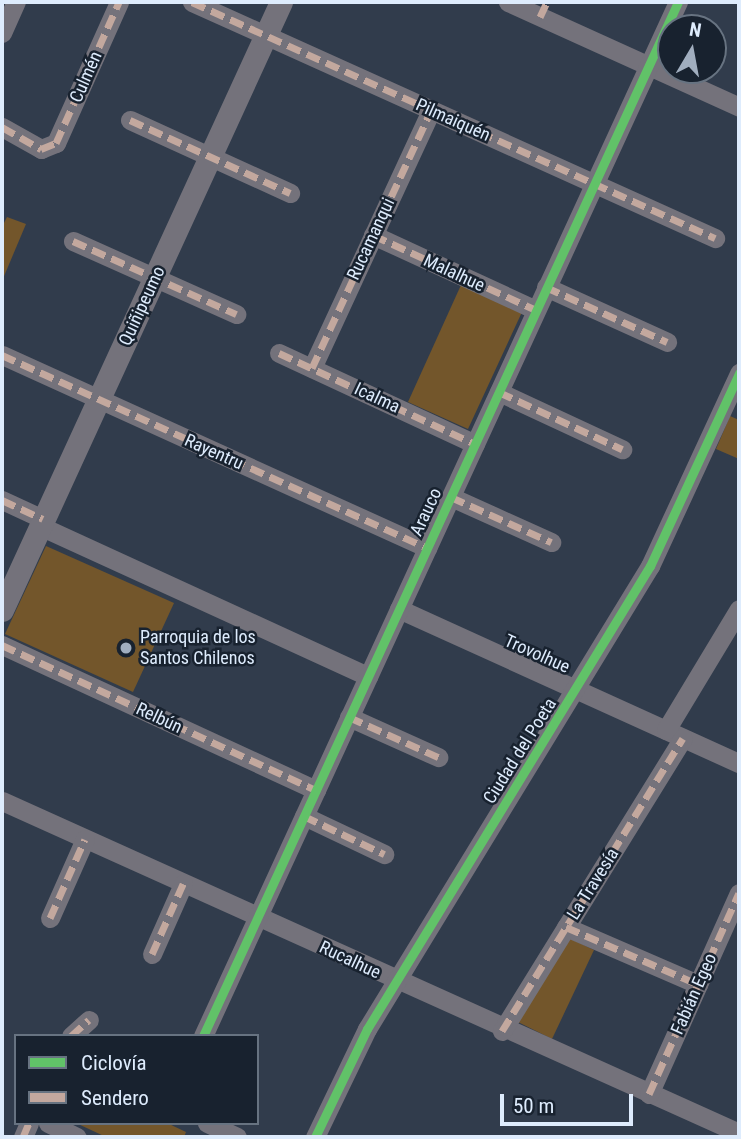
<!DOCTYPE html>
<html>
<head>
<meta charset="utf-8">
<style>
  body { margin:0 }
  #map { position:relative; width:741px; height:1139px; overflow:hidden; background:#313c4c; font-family:"Roboto Condensed",sans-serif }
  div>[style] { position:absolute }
  .green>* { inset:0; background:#73562b }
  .minor>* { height:19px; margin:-9.5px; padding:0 9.5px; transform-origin:9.5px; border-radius:9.5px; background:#74727b }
  .tertiary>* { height:23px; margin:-11.5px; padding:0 11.5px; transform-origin:11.5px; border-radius:11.5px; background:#74727b }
  .quiet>* { height:7px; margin-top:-3.5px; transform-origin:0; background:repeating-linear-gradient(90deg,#c3a89e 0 14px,transparent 0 21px) }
  .cycleway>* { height:9px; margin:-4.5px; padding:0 4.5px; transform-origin:4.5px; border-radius:4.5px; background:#61c268 }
  .dots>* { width:19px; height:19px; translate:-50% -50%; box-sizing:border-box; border:4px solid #18222f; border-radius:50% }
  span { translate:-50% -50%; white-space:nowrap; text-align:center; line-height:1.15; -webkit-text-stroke:5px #18222f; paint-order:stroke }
  .street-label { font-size:18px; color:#deecfd }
  .poi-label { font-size:18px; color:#deecfd }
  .left { translate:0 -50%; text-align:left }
  .frame { position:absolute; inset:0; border:4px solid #deecfd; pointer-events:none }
  .legend { position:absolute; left:14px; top:1034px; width:245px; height:91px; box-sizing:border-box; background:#18222f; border:2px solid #677381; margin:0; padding:9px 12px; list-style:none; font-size:21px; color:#deecfd }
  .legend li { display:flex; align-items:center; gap:14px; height:35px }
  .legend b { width:35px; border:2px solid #677381 }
  .north { position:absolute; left:657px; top:14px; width:70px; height:70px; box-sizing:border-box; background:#18222f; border:2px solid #677381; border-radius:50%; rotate:10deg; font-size:19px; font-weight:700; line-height:28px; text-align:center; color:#deecfd }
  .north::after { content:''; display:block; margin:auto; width:24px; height:32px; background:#a1aebf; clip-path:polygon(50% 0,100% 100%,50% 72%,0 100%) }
  .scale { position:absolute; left:500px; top:1094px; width:133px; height:32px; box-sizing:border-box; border:4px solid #deecfd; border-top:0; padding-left:9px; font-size:21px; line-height:24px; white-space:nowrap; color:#deecfd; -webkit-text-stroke:5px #18222f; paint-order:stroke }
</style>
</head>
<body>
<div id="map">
  <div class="green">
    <i style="clip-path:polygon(7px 217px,26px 224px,2px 281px,2px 227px)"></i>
    <i style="clip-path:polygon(461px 285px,522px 312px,468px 429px,408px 402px)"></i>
    <i style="clip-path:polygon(730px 416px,739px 420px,739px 459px,716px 449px)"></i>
    <i style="clip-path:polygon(46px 546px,174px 603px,133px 692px,5px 634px)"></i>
    <i style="clip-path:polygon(569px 938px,594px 950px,552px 1039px,516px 1021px)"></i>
    <i style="clip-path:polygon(76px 1123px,167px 1123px,186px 1132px,184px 1137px,106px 1137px)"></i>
  </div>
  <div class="minor">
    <i style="left:192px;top:2px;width:574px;rotate:24.29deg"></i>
    <i style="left:508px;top:2px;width:254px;rotate:24.4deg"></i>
    <i style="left:2px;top:33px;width:34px;rotate:-66deg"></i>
    <i style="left:130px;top:120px;width:176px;rotate:24.5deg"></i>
    <i style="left:2px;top:127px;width:45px;rotate:29.4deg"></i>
    <i style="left:41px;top:149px;width:16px;rotate:-22deg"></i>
    <i style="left:56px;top:143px;width:154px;rotate:-65.9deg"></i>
    <i style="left:373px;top:235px;width:179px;rotate:24.7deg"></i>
    <i style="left:73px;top:241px;width:179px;rotate:24.1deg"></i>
    <i style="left:546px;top:287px;width:133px;rotate:24.4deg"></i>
    <i style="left:279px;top:353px;width:216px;rotate:24.9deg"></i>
    <i style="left:2px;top:355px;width:467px;rotate:24.4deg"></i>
    <i style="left:312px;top:368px;width:284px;rotate:-65.2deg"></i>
    <i style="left:499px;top:392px;width:136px;rotate:24.9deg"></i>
    <i style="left:451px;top:497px;width:110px;rotate:24.2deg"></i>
    <i style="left:2px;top:500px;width:45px;rotate:24.9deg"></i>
    <i style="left:40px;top:526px;width:361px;rotate:24.6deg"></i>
    <i style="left:399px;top:609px;width:373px;rotate:24.4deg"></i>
    <i style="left:2px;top:645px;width:346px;rotate:24.8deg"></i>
    <i style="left:349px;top:717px;width:98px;rotate:24.2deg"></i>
    <i style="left:666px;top:730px;width:141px;rotate:-58.9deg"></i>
    <i style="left:2px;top:801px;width:808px;rotate:24.25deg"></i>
    <i style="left:304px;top:816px;width:89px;rotate:25.4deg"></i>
    <i style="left:50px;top:918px;width:86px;rotate:-66.1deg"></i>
    <i style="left:566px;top:927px;width:144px;rotate:23.4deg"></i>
    <i style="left:152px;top:954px;width:77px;rotate:-66.1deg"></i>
    <i style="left:502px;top:1031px;width:344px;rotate:-58.3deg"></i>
    <i style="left:71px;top:1036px;width:24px;rotate:-42deg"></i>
    <i style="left:203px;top:1036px;width:1138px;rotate:-65.33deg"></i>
    <i style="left:649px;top:1094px;width:220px;rotate:-65.9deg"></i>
    <i style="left:48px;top:1123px;width:32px;rotate:26deg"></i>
    <i style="left:207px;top:1123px;width:33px;rotate:25deg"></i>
    <i style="left:23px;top:1137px;width:15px;rotate:-67deg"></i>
    <i style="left:315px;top:1137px;width:120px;rotate:-64.3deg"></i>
    <i style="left:367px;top:1029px;width:543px;rotate:-58.57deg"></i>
    <i style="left:650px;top:566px;width:213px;rotate:-65.2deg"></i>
  </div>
  <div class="tertiary">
    <i style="left:2px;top:610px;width:669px;rotate:-65.35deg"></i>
  </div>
  <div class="quiet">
    <i style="left:192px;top:2px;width:574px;rotate:24.29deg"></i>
    <i style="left:540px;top:17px;width:17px;rotate:-65deg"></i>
    <i style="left:130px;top:120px;width:176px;rotate:24.5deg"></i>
    <i style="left:2px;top:127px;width:45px;rotate:29.4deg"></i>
    <i style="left:41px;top:149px;width:16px;rotate:-22deg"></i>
    <i style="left:56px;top:143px;width:154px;rotate:-65.9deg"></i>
    <i style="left:373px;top:235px;width:179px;rotate:24.7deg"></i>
    <i style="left:73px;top:241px;width:179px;rotate:24.1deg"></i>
    <i style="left:546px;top:287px;width:133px;rotate:24.4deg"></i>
    <i style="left:279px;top:353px;width:216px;rotate:24.9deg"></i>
    <i style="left:2px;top:355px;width:467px;rotate:24.4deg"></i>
    <i style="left:312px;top:368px;width:284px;rotate:-65.2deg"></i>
    <i style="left:499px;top:392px;width:136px;rotate:24.9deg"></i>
    <i style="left:451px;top:497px;width:110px;rotate:24.2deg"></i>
    <i style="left:2px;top:500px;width:45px;rotate:24.9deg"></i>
    <i style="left:2px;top:645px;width:346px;rotate:24.8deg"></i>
    <i style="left:349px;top:717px;width:98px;rotate:24.2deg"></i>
    <i style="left:304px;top:816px;width:89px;rotate:25.4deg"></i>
    <i style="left:50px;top:918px;width:86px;rotate:-66.1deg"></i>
    <i style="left:566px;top:927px;width:144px;rotate:23.4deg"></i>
    <i style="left:152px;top:954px;width:77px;rotate:-66.1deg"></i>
    <i style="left:502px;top:1031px;width:344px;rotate:-58.3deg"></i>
    <i style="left:71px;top:1036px;width:24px;rotate:-42deg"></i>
    <i style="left:649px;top:1094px;width:220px;rotate:-65.9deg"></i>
    <i style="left:23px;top:1137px;width:15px;rotate:-67deg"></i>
  </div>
  <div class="cycleway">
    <i style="left:203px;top:1036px;width:1138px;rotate:-65.33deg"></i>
    <i style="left:315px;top:1137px;width:120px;rotate:-64.3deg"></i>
    <i style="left:367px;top:1029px;width:543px;rotate:-58.57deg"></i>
    <i style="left:650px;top:566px;width:213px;rotate:-65.2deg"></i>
  </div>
  <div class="dots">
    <i style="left:126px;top:648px;background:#a1aebf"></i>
  </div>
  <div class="street-label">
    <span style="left:86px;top:77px;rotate:-66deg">Culmén</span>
    <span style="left:453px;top:120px;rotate:24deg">Pilmaiquén</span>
    <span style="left:371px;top:239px;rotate:-65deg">Rucamanqui</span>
    <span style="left:454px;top:273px;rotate:25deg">Malalhue</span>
    <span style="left:142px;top:306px;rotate:-65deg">Quiñipeumo</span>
    <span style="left:377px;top:398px;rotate:25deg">Icalma</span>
    <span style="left:214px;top:452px;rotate:24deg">Rayentru</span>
    <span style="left:426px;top:512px;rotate:-65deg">Arauco</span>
    <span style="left:537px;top:654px;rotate:24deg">Trovolhue</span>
    <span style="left:159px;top:718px;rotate:25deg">Relbún</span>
    <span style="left:520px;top:751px;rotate:-58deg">Ciudad del Poeta</span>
    <span style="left:593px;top:884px;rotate:-58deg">La Travesía</span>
    <span style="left:350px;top:960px;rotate:25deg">Rucalhue</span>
    <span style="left:694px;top:994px;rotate:-66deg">Fabián Egeo</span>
  </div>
  <div class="poi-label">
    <span class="left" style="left:140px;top:648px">Parroquia de los<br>Santos Chilenos</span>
  </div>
  <div class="frame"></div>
  <ul class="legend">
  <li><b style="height:9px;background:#61c268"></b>Ciclovía</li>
  <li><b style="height:9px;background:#c3a89e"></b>Sendero</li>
  </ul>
  <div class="north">N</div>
  <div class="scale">50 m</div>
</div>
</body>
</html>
